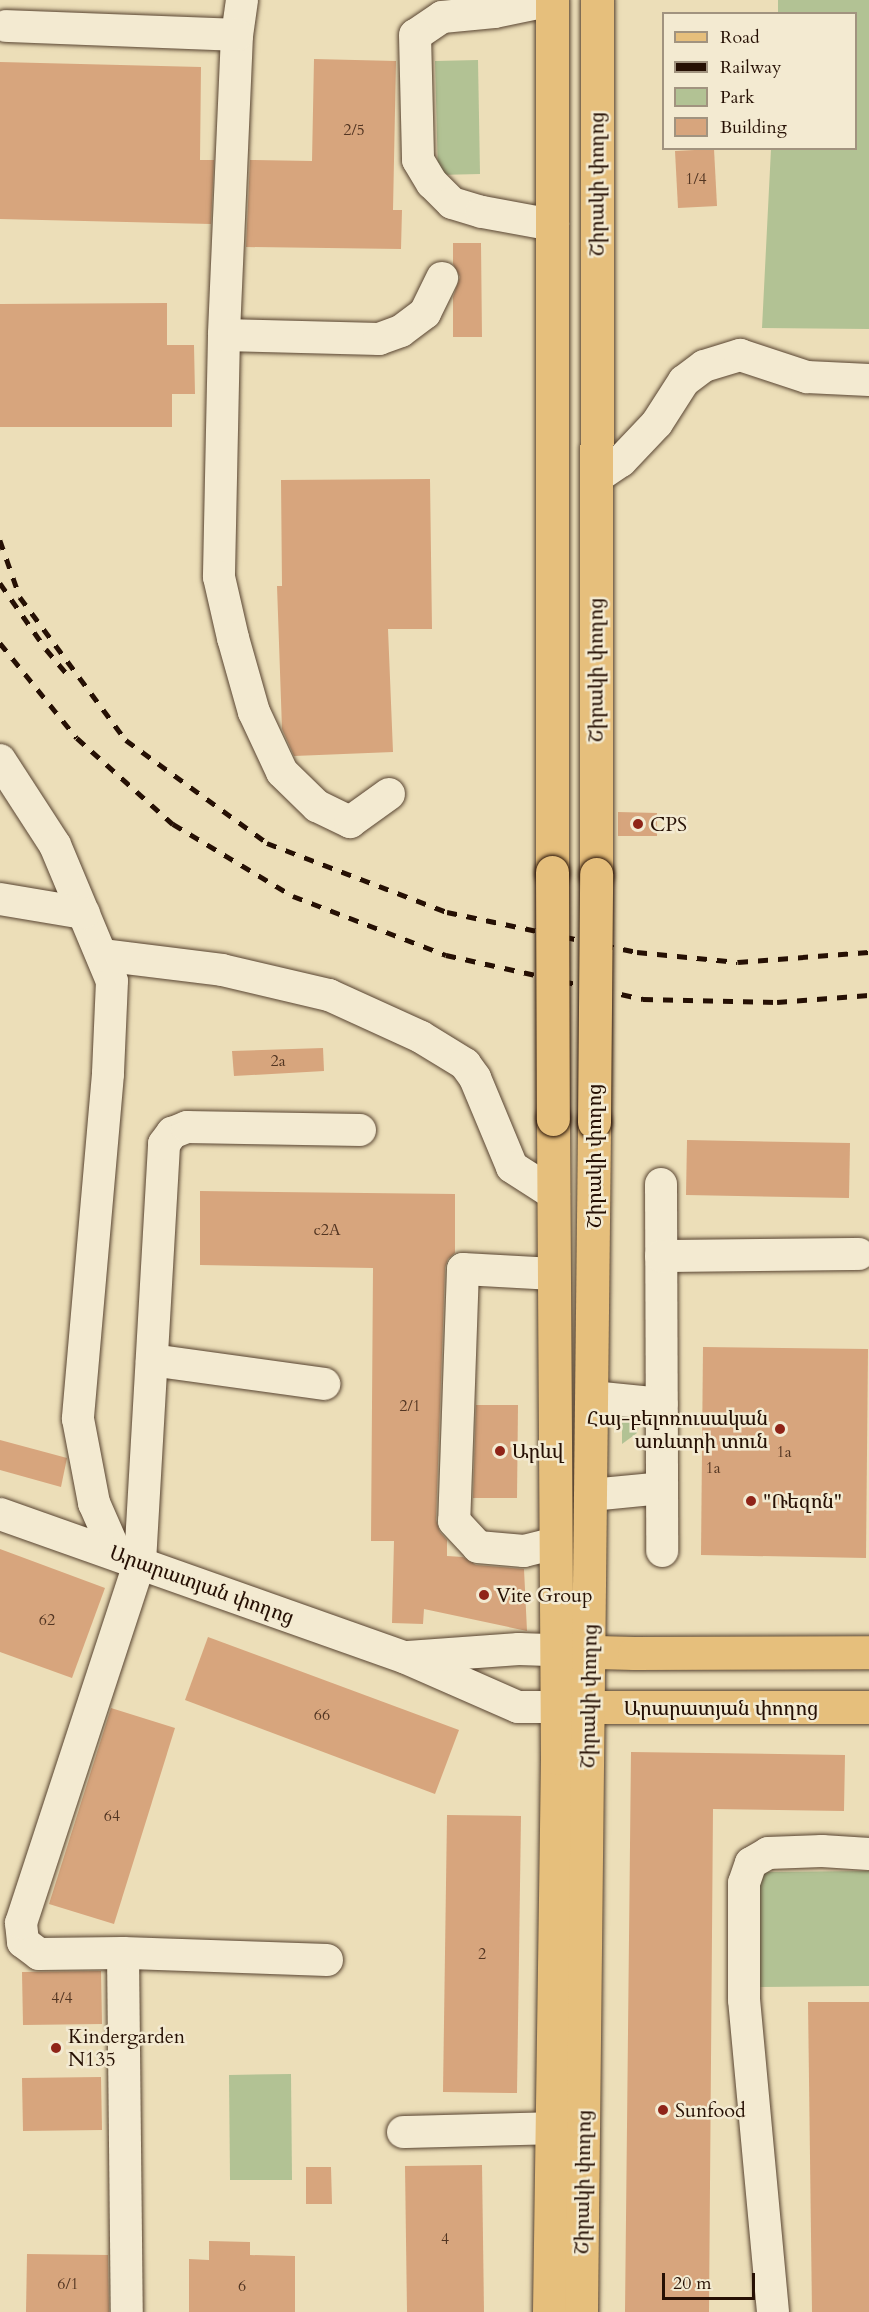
<!DOCTYPE html>
<html>
<head>
<meta charset="utf-8">
<style>
  body { margin:0 }
  #map { position:relative; width:869px; height:2312px; overflow:hidden; background:#ecdeb8; font-family:Cardo,"Noto Serif Armenian",serif }
  div>[style] { position:absolute }
  .green>* { inset:0; background:#b2c294 }
  .building>* { inset:0; background:#d7a57d }
  .roads { filter:drop-shadow(0 0 2px #584431) drop-shadow(0 0 2px #584431) }
  .minor>* { height:32px; margin:-16px; padding:0 16px; transform-origin:16px; border-radius:16px; background:#f3ead1 }
  .major>* { height:33px; margin:-16.5px; padding:0 16.5px; transform-origin:16.5px; border-radius:16.5px; background:#e6bf7c }
  .highway>* { height:33px; margin:-16.5px; padding:0 16.5px; transform-origin:16.5px; border-radius:16.5px; background:#e6bf7c }
  .rail>* { height:4.5px; margin-top:-2.25px; transform-origin:0; background:repeating-linear-gradient(90deg,#261004 0 10px,transparent 0 20px) }
  .bridges { filter:drop-shadow(0 0 2px #261004) drop-shadow(0 0 2px #261004) }
  .highway-bridge>* { height:33px; margin:-16.5px; padding:0 16.5px; transform-origin:16.5px; border-radius:16.5px; background:#e6bf7c }
  .dots>* { width:16px; height:16px; translate:-50% -50%; box-sizing:border-box; border:3px solid #f3ead1; border-radius:50% }
  span { translate:-50% -50%; white-space:nowrap; text-align:center; line-height:1.15; -webkit-text-stroke:5px #f3ead1; paint-order:stroke }
  .number-label { font-size:16px; color:#523522 }
  .number-label span { -webkit-text-stroke-width:0 }
  .street-label { font-size:20px; color:#261004 }
  .poi-label { font-size:20px; color:#261004 }
  .left { translate:0 -50%; text-align:left }
  .right { translate:-100% -50%; text-align:right }
  .legend { position:absolute; left:662px; top:12px; width:195px; height:138px; box-sizing:border-box; background:#f3ead1; border:2px solid #a1937f; margin:0; padding:8px 10px; list-style:none; font-size:18px; color:#261004 }
  .legend li { display:flex; align-items:center; gap:12px; height:30px }
  .legend b { width:30px; border:2px solid #a1937f }
  .scale { position:absolute; left:662px; top:2273px; width:93px; height:27px; box-sizing:border-box; border:3px solid #261004; border-top:0; padding-left:8px; font-size:18px; line-height:21px; white-space:nowrap; color:#261004; -webkit-text-stroke:4px #f3ead1; paint-order:stroke }
</style>
</head>
<body>
<div id="map">
  <div class="green">
    <i style="clip-path:polygon(778px 0,869px 0,869px 329px,762px 328px,771px 149px,856px 148px,856px 14px,778px 13px)"></i>
    <i style="clip-path:polygon(478px 60px,480px 174px,438px 175px,435px 61px)"></i>
    <i style="clip-path:polygon(622px 1394px,640px 1414px,640px 1424px,637px 1433px,622px 1444px)"></i>
    <i style="clip-path:polygon(869px 1871px,869px 1986px,756px 1987px,754px 1872px)"></i>
    <i style="clip-path:polygon(291px 2074px,292px 2180px,230px 2180px,229px 2075px)"></i>
  </div>
  <div class="building">
    <i style="clip-path:polygon(314px 59px,396px 61px,393px 210px,402px 210px,401px 249px,246px 247px,250px 160px,312px 161px)"></i>
    <i style="clip-path:polygon(0 62px,201px 67px,200px 160px,214px 160px,211px 224px,0 219px)"></i>
    <i style="clip-path:polygon(714px 149px,717px 206px,678px 208px,675px 151px)"></i>
    <i style="clip-path:polygon(453px 243px,481px 243px,482px 337px,453px 337px,453px 297px,460px 277px,453px 264px)"></i>
    <i style="clip-path:polygon(167px 303px,167px 345px,194px 345px,195px 394px,172px 394px,172px 427px,0 427px,0 304px)"></i>
    <i style="clip-path:polygon(430px 479px,432px 629px,388px 629px,393px 752px,294px 756px,282px 729px,277px 586px,282px 586px,281px 480px)"></i>
    <i style="clip-path:polygon(618px 812px,657px 813px,657px 836px,618px 836px)"></i>
    <i style="clip-path:polygon(323px 1048px,324px 1071px,234px 1076px,232px 1051px)"></i>
    <i style="clip-path:polygon(687px 1140px,850px 1143px,849px 1198px,686px 1195px)"></i>
    <i style="clip-path:polygon(200px 1191px,455px 1194px,455px 1253px,448px 1259px,445px 1268px,436px 1520px,440px 1532px,447px 1540px,447px 1556px,463px 1557px,476px 1565px,524px 1569px,527px 1631px,424px 1609px,423px 1624px,392px 1623px,394px 1541px,371px 1541px,373px 1268px,200px 1265px)"></i>
    <i style="clip-path:polygon(703px 1347px,868px 1349px,866px 1558px,701px 1555px)"></i>
    <i style="clip-path:polygon(476px 1405px,518px 1405px,517px 1498px,473px 1498px)"></i>
    <i style="clip-path:polygon(0 1440px,67px 1458px,61px 1487px,0 1470px)"></i>
    <i style="clip-path:polygon(0 1549px,105px 1588px,72px 1678px,0 1652px)"></i>
    <i style="clip-path:polygon(208px 1637px,459px 1730px,435px 1794px,185px 1700px)"></i>
    <i style="clip-path:polygon(111px 1708px,175px 1728px,114px 1924px,49px 1904px)"></i>
    <i style="clip-path:polygon(631px 1752px,845px 1755px,844px 1811px,713px 1809px,709px 2312px,625px 2312px)"></i>
    <i style="clip-path:polygon(447px 1815px,521px 1816px,517px 2093px,443px 2092px)"></i>
    <i style="clip-path:polygon(101px 1971px,102px 2024px,23px 2025px,22px 1972px)"></i>
    <i style="clip-path:polygon(808px 2002px,869px 2002px,869px 2312px,812px 2312px)"></i>
    <i style="clip-path:polygon(101px 2077px,102px 2130px,23px 2131px,22px 2078px)"></i>
    <i style="clip-path:polygon(482px 2165px,484px 2312px,407px 2312px,405px 2166px)"></i>
    <i style="clip-path:polygon(306px 2167px,331px 2167px,332px 2204px,306px 2204px)"></i>
    <i style="clip-path:polygon(209px 2241px,250px 2242px,250px 2255px,295px 2256px,295px 2312px,189px 2312px,189px 2259px,209px 2260px)"></i>
    <i style="clip-path:polygon(27px 2254px,108px 2255px,109px 2312px,26px 2312px)"></i>
  </div>
  <div class="roads">
    <div class="minor">
      <i style="left:242px;top:0;width:35px;rotate:98deg"></i>
      <i style="left:237px;top:35px;width:300px;rotate:92.5deg"></i>
      <i style="left:224px;top:335px;width:242px;rotate:91.2deg"></i>
      <i style="left:219px;top:577px;width:63px;rotate:77.1deg"></i>
      <i style="left:233px;top:638px;width:77px;rotate:74.2deg"></i>
      <i style="left:254px;top:712px;width:66px;rotate:65deg"></i>
      <i style="left:282px;top:772px;width:49px;rotate:44.2deg"></i>
      <i style="left:317px;top:806px;width:37px;rotate:26deg"></i>
      <i style="left:350px;top:822px;width:48px;rotate:-35.7deg"></i>
      <i style="left:552px;top:0;width:59px;rotate:168.3deg"></i>
      <i style="left:494px;top:12px;width:52px;rotate:174.5deg"></i>
      <i style="left:442px;top:17px;width:32px;rotate:146deg"></i>
      <i style="left:415px;top:35px;width:125px;rotate:88.6deg"></i>
      <i style="left:418px;top:160px;width:27px;rotate:59deg"></i>
      <i style="left:432px;top:183px;width:28px;rotate:45deg"></i>
      <i style="left:452px;top:203px;width:31px;rotate:17deg"></i>
      <i style="left:482px;top:212px;width:72px;rotate:10.4deg"></i>
      <i style="left:6px;top:26px;width:231px;rotate:2.2deg"></i>
      <i style="left:224px;top:335px;width:155px;rotate:1.5deg"></i>
      <i style="left:379px;top:339px;width:23px;rotate:-20deg"></i>
      <i style="left:401px;top:331px;width:30px;rotate:-37deg"></i>
      <i style="left:425px;top:313px;width:39px;rotate:-64deg"></i>
      <i style="left:597px;top:477px;width:29px;rotate:-34deg"></i>
      <i style="left:621px;top:461px;width:52px;rotate:-46.5deg"></i>
      <i style="left:657px;top:423px;width:50px;rotate:-57.3deg"></i>
      <i style="left:684px;top:381px;width:25px;rotate:-37deg"></i>
      <i style="left:704px;top:366px;width:38px;rotate:-17deg"></i>
      <i style="left:740px;top:355px;width:71px;rotate:18.2deg"></i>
      <i style="left:807px;top:377px;width:62px;rotate:2.8deg"></i>
      <i style="left:0;top:760px;width:101px;rotate:57.1deg"></i>
      <i style="left:55px;top:845px;width:147px;rotate:67.3deg"></i>
      <i style="left:112px;top:981px;width:93px;rotate:92.5deg"></i>
      <i style="left:108px;top:1074px;width:346px;rotate:95deg"></i>
      <i style="left:78px;top:1419px;width:86px;rotate:79.2deg"></i>
      <i style="left:94px;top:1503px;width:55px;rotate:66.3deg"></i>
      <i style="left:0;top:899px;width:85px;rotate:9.5deg"></i>
      <i style="left:102px;top:955px;width:121px;rotate:7.1deg"></i>
      <i style="left:222px;top:970px;width:110px;rotate:13.2deg"></i>
      <i style="left:329px;top:995px;width:101px;rotate:24.5deg"></i>
      <i style="left:421px;top:1037px;width:52px;rotate:31.5deg"></i>
      <i style="left:465px;top:1064px;width:17px;rotate:54deg"></i>
      <i style="left:475px;top:1078px;width:96px;rotate:67.4deg"></i>
      <i style="left:512px;top:1167px;width:50px;rotate:32.7deg"></i>
      <i style="left:661px;top:1184px;width:367px;rotate:89.8deg"></i>
      <i style="left:661px;top:1256px;width:198px;rotate:-0.6deg"></i>
      <i style="left:554px;top:1274px;width:91px;rotate:-176.9deg"></i>
      <i style="left:463px;top:1269px;width:252px;rotate:92deg"></i>
      <i style="left:454px;top:1521px;width:35px;rotate:47deg"></i>
      <i style="left:478px;top:1547px;width:46px;rotate:5deg"></i>
      <i style="left:524px;top:1551px;width:32px;rotate:-14deg"></i>
      <i style="left:152px;top:1360px;width:174px;rotate:7.9deg"></i>
      <i style="left:592px;top:1397px;width:70px;rotate:5.7deg"></i>
      <i style="left:591px;top:1495px;width:71px;rotate:-5.6deg"></i>
      <i style="left:0;top:1514px;width:429px;rotate:19.5deg"></i>
      <i style="left:404px;top:1657px;width:124px;rotate:23.7deg"></i>
      <i style="left:518px;top:1707px;width:38px"></i>
      <i style="left:408px;top:1657px;width:111px;rotate:-4.1deg"></i>
      <i style="left:519px;top:1649px;width:37px;rotate:2deg"></i>
      <i style="left:123px;top:1953px;width:359px;rotate:89.4deg"></i>
      <i style="left:327px;top:1960px;width:204px;rotate:-178deg"></i>
      <i style="left:123px;top:1953px;width:84px;rotate:179.3deg"></i>
      <i style="left:39px;top:1954px;width:20px;rotate:-143deg"></i>
      <i style="left:23px;top:1942px;width:19px;rotate:-96deg"></i>
      <i style="left:21px;top:1923px;width:380px;rotate:-71.8deg"></i>
      <i style="left:140px;top:1562px;width:419px;rotate:-86.7deg"></i>
      <i style="left:164px;top:1144px;width:14px;rotate:-54deg"></i>
      <i style="left:172px;top:1133px;width:16px;rotate:-22deg"></i>
      <i style="left:187px;top:1127px;width:173px;rotate:1deg"></i>
      <i style="left:403px;top:2132px;width:149px;rotate:-1.5deg"></i>
      <i style="left:773px;top:2312px;width:313px;rotate:-95.3deg"></i>
      <i style="left:744px;top:2000px;width:117px;rotate:-90deg"></i>
      <i style="left:744px;top:1883px;width:21px;rotate:-71deg"></i>
      <i style="left:751px;top:1863px;width:20px;rotate:-30deg"></i>
      <i style="left:768px;top:1853px;width:54px;rotate:-2.1deg"></i>
      <i style="left:822px;top:1851px;width:47px;rotate:3.7deg"></i>
    </div>
    <div class="major">
      <i style="left:559px;top:1651px;width:75px;rotate:1.5deg"></i>
      <i style="left:634px;top:1653px;width:235px;rotate:-0.2deg"></i>
      <i style="left:559px;top:1707px;width:310px"></i>
    </div>
    <div class="highway">
      <i style="left:552px;top:872px;width:872px;rotate:-90deg"></i>
      <i style="left:596px;top:874px;width:874px;rotate:-89.93deg"></i>
      <i style="left:549px;top:2312px;width:554px;rotate:-89.17deg"></i>
      <i style="left:557px;top:1758px;width:639px;rotate:-90.36deg"></i>
      <i style="left:581px;top:2312px;width:1190px;rotate:-89.37deg"></i>
    </div>
  </div>
  <div class="rail">
    <i style="left:0;top:540px;width:60px;rotate:70.7deg"></i>
    <i style="left:20px;top:597px;width:178px;rotate:53.5deg"></i>
    <i style="left:126px;top:740px;width:175px;rotate:36.1deg"></i>
    <i style="left:267px;top:843px;width:193px;rotate:21deg"></i>
    <i style="left:447px;top:912px;width:194px;rotate:11.9deg"></i>
    <i style="left:637px;top:952px;width:101px;rotate:5.7deg"></i>
    <i style="left:738px;top:962px;width:131px;rotate:-4.4deg"></i>
    <i style="left:0;top:583px;width:80px;rotate:55.1deg"></i>
    <i style="left:46px;top:649px;width:34px;rotate:50deg"></i>
    <i style="left:0;top:643px;width:122px;rotate:51deg"></i>
    <i style="left:77px;top:738px;width:129px;rotate:41.9deg"></i>
    <i style="left:173px;top:824px;width:140px;rotate:31deg"></i>
    <i style="left:293px;top:896px;width:164px;rotate:21.1deg"></i>
    <i style="left:446px;top:955px;width:202px;rotate:12.6deg"></i>
    <i style="left:643px;top:999px;width:134px;rotate:1.3deg"></i>
    <i style="left:777px;top:1002px;width:92px;rotate:-4.4deg"></i>
  </div>
  <div class="bridges">
    <div class="highway-bridge">
      <i style="left:552px;top:872px;width:247px;rotate:89.8deg"></i>
      <i style="left:594px;top:1122px;width:248px;rotate:-89.5deg"></i>
    </div>
  </div>
  <div class="dots">
    <i style="left:638px;top:824px;background:#8f2418"></i>
    <i style="left:780px;top:1429px;background:#8f2418"></i>
    <i style="left:500px;top:1451px;background:#8f2418"></i>
    <i style="left:751px;top:1501px;background:#8f2418"></i>
    <i style="left:484px;top:1595px;background:#8f2418"></i>
    <i style="left:56px;top:2048px;background:#8f2418"></i>
    <i style="left:663px;top:2110px;background:#8f2418"></i>
  </div>
  <div class="number-label">
    <span style="left:354px;top:130px">2/5</span>
    <span style="left:696px;top:179px">1/4</span>
    <span style="left:278px;top:1061px">2a</span>
    <span style="left:327px;top:1230px">c2А</span>
    <span style="left:410px;top:1406px">2/1</span>
    <span style="left:784px;top:1452px">1a</span>
    <span style="left:713px;top:1468px">1a</span>
    <span style="left:47px;top:1620px">62</span>
    <span style="left:322px;top:1715px">66</span>
    <span style="left:112px;top:1816px">64</span>
    <span style="left:482px;top:1954px">2</span>
    <span style="left:62px;top:1998px">4/4</span>
    <span style="left:445px;top:2239px">4</span>
    <span style="left:68px;top:2284px">6/1</span>
    <span style="left:242px;top:2286px">6</span>
  </div>
  <div class="street-label">
    <span style="left:597px;top:184px;rotate:-90deg">Շիրակի փողոց</span>
    <span style="left:596px;top:670px;rotate:-90deg">Շիրակի փողոց</span>
    <span style="left:594px;top:1156px;rotate:-90deg">Շիրակի փողոց</span>
    <span style="left:202px;top:1585px;rotate:20deg">Արարատյան փողոց</span>
    <span style="left:589px;top:1696px;rotate:-89deg">Շիրակի փողոց</span>
    <span style="left:721px;top:1708px">Արարատյան փողոց</span>
    <span style="left:583px;top:2182px;rotate:-89deg">Շիրակի փողոց</span>
  </div>
  <div class="poi-label">
    <span class="left" style="left:650px;top:824px">CPS</span>
    <span class="right" style="left:768px;top:1430px">Հայ-բելոռուսական<br>առևտրի տուն</span>
    <span class="left" style="left:512px;top:1451px">Արևվ</span>
    <span class="left" style="left:763px;top:1501px">"Ռեզոն"</span>
    <span class="left" style="left:496px;top:1595px">Vite Group</span>
    <span class="left" style="left:68px;top:2048px">Kindergarden<br>N135</span>
    <span class="left" style="left:675px;top:2110px">Sunfood</span>
  </div>
  <ul class="legend">
  <li><b style="height:8px;background:#e6bf7c"></b>Road</li>
  <li><b style="height:8px;background:#261004"></b>Railway</li>
  <li><b style="height:16px;background:#b2c294"></b>Park</li>
  <li><b style="height:16px;background:#d7a57d"></b>Building</li>
  </ul>
  <div class="scale">20 m</div>
</div>
</body>
</html>
